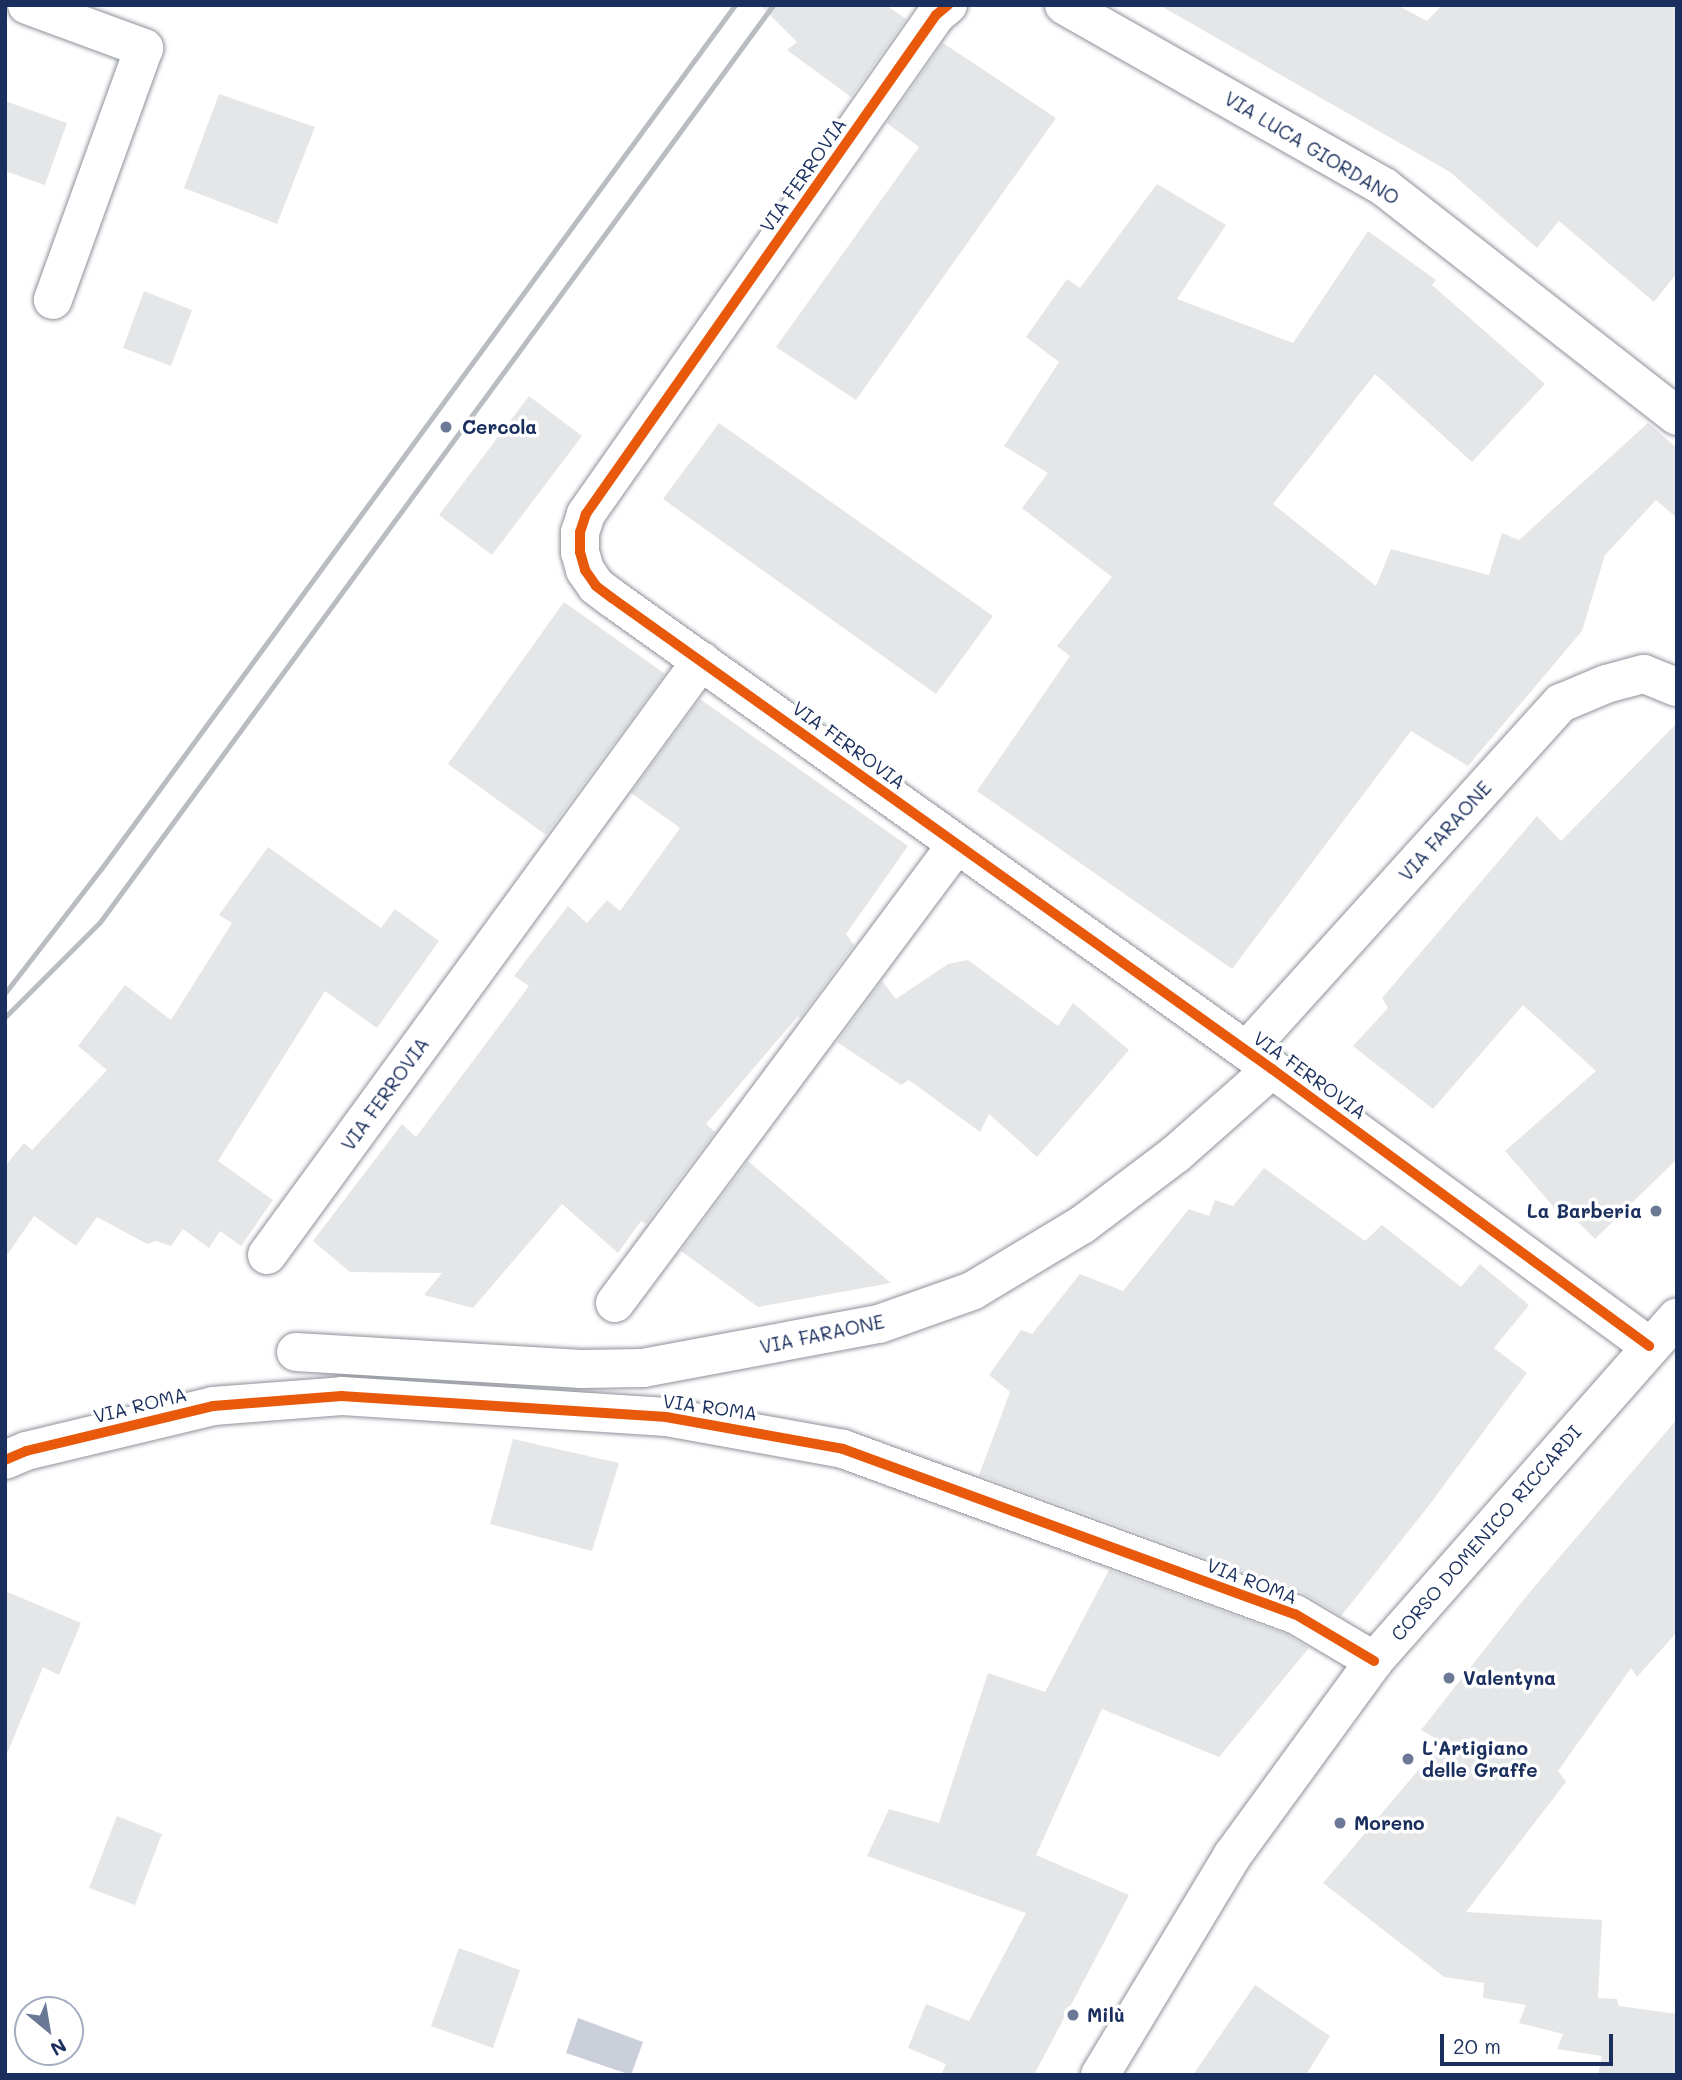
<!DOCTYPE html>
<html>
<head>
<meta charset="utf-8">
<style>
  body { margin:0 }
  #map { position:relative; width:1682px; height:2080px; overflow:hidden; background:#fff; font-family:Mali,sans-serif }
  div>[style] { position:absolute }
  .water>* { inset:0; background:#cbcfda }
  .building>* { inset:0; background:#e5e6e8 }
  .roads { filter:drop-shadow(0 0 2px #8e929a) drop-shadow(0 0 2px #8e929a) }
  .street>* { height:38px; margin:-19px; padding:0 19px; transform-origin:19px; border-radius:19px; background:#fff }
  .secondary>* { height:38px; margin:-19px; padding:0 19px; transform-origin:19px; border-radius:19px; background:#fff }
  .rail>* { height:5px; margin:-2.5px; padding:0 2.5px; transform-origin:2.5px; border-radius:2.5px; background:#b9bcc1 }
  .cycleway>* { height:10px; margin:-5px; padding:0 5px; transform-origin:5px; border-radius:5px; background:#e8590c }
  .dots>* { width:19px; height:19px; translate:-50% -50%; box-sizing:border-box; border:4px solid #fff; border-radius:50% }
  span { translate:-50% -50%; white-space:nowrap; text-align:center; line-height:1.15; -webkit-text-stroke:7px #fff; paint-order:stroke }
  .street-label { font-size:19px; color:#1b2f5e }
  .poi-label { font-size:19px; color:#1b2f5e; font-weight:700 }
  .left { translate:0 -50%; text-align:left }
  .right { translate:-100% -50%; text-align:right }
  .frame { position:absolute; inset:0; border:7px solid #1b2f5e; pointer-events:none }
  .north { position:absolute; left:14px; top:1996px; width:70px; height:70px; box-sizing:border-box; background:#fff; border:2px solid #a4acbf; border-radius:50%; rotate:150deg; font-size:19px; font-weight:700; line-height:28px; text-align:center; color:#1b2f5e }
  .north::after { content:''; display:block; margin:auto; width:24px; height:32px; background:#6b7896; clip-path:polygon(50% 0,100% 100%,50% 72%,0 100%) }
  .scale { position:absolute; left:1440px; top:2034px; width:173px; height:32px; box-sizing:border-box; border:4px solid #1b2f5e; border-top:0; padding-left:9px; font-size:21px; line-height:24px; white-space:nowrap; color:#1b2f5e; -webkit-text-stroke:5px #fff; paint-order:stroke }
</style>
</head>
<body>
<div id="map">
  <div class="water">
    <i style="clip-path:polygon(578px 2018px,643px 2042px,631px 2075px,566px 2053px)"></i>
  </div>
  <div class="building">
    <i style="clip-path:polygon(760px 5px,886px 5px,906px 19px,851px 97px,787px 50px,797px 42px)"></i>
    <i style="clip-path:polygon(1159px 5px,1397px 5px,1427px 21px,1442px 5px,1677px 5px,1677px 273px,1654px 302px,1559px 221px,1537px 248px,1450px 172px)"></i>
    <i style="clip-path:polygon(943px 43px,1056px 118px,856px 400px,776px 347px,919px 147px,887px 123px)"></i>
    <i style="clip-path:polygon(219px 94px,315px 127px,277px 224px,184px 188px)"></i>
    <i style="clip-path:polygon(5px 101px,67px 123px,45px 185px,5px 171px)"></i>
    <i style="clip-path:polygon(1157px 184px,1226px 225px,1177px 299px,1293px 343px,1368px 231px,1436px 280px,1432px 285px,1545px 384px,1472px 462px,1375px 374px,1273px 504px,1376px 586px,1391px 549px,1489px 575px,1502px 533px,1519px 540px,1648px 423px,1677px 448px,1677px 518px,1656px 500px,1605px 555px,1582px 631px,1468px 766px,1411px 731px,1232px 969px,977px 791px,1070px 656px,1057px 646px,1112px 577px,1022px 508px,1048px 473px,1004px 446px,1059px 362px,1026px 337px,1067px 279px,1080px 288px)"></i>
    <i style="clip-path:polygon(144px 291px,192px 310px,171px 366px,123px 348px)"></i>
    <i style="clip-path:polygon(529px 396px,582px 436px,492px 555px,439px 515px)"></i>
    <i style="clip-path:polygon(719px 423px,993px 616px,936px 694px,663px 499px)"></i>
    <i style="clip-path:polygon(564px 602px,665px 674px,546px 835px,448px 764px)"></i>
    <i style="clip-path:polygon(700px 699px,908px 846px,846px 934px,854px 945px,800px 1018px,798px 1016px,706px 1124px,715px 1132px,646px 1224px,641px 1221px,618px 1253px,562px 1204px,473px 1308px,424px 1295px,442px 1273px,350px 1272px,313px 1241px,402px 1124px,416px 1137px,529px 986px,514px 976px,568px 906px,587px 923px,607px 900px,620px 911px,680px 828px,631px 793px)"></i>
    <i style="clip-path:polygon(1677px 723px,1677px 1159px,1595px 1239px,1565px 1209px,1559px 1213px,1505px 1151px,1596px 1071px,1523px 1005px,1433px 1109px,1353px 1046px,1388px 1008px,1382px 998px,1537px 816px,1561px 841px)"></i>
    <i style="clip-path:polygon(268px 847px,381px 928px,395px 909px,439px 941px,377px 1028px,325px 991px,218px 1161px,273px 1200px,241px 1246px,220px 1231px,209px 1248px,183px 1229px,171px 1246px,156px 1241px,147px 1244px,97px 1217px,76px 1246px,34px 1216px,5px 1258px,5px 1166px,24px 1143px,32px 1150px,107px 1070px,78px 1046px,125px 985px,171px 1020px,232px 923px,219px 915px)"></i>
    <i style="clip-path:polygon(968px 960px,1058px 1026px,1073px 1003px,1129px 1050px,1037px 1157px,989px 1114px,980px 1132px,909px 1080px,901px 1085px,837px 1042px,882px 981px,896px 999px,948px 964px)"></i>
    <i style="clip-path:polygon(748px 1161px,891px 1283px,758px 1307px,681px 1251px)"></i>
    <i style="clip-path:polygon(1264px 1168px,1365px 1241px,1382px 1225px,1461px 1287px,1480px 1264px,1529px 1305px,1494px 1348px,1527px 1373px,1427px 1508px,1341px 1616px,1303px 1593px,979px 1475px,1010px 1392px,989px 1375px,1021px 1330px,1032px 1334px,1080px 1274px,1123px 1291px,1189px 1209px,1209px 1216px,1215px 1200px,1233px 1206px)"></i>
    <i style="clip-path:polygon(1677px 1419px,1677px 1632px,1637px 1677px,1631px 1668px,1558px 1771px,1566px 1782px,1466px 1912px,1602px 1920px,1598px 1998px,1617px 1999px,1619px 2006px,1677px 2014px,1677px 2075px,1598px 2075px,1602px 2056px,1557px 2049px,1563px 2034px,1519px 2023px,1526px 2005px,1483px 1998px,1484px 1983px,1444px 1977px,1323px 1883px,1442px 1742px,1421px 1730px,1529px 1593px)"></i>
    <i style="clip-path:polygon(513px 1439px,619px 1463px,592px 1551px,490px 1524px)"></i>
    <i style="clip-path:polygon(1109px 1570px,1286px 1634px,1309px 1648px,1219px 1757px,1102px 1709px,1036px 1855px,1129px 1895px,1034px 2075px,941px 2075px,946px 2064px,908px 2048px,926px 2004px,969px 2021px,1026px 1913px,867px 1856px,889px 1809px,939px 1823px,988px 1673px,1045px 1692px)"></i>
    <i style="clip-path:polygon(5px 1591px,81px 1623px,59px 1675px,43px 1667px,6px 1756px)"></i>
    <i style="clip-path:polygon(117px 1816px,162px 1834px,135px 1905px,89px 1888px)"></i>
    <i style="clip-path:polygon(459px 1948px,520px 1970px,493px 2048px,431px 2026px)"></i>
    <i style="clip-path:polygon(1255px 1985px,1330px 2036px,1306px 2075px,1193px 2075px)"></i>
  </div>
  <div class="roads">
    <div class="street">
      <i style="left:27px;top:5px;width:125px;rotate:20.2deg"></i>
      <i style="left:144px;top:48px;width:268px;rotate:109.9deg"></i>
      <i style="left:948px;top:5px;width:16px;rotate:140deg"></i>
      <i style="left:936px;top:15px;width:610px;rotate:125.05deg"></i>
      <i style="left:586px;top:514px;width:19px;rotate:108deg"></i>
      <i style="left:580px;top:532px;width:20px;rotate:90deg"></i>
      <i style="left:580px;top:552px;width:19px;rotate:74deg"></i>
      <i style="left:585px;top:570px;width:19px;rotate:55deg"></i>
      <i style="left:596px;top:586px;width:20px;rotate:37deg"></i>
      <i style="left:612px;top:598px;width:811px;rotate:35.51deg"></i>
      <i style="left:1272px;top:1069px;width:468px;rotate:36.3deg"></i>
      <i style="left:1064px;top:5px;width:368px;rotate:29.6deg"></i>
      <i style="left:1384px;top:187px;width:372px;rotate:38deg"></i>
      <i style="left:1247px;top:1050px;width:468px;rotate:-47.9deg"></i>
      <i style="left:1561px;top:703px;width:49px;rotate:-22.9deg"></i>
      <i style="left:1606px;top:684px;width:39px;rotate:-15deg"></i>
      <i style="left:1644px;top:674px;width:35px;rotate:22deg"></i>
      <i style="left:267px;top:1255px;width:736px;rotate:-53.85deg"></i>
      <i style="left:615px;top:1303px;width:572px;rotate:-53.31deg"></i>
      <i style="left:296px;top:1352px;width:286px;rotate:3.4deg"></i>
      <i style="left:581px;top:1369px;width:62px;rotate:-0.9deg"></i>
      <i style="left:643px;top:1368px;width:240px;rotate:-10.6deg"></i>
      <i style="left:879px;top:1324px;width:99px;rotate:-19.5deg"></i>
      <i style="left:972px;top:1291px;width:128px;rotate:-31deg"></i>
      <i style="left:1082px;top:1225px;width:118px;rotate:-37.1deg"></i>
      <i style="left:1176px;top:1154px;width:128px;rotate:-41.5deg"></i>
      <i style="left:5px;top:1460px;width:23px;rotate:-23deg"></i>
      <i style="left:26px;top:1451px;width:192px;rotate:-13.5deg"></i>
      <i style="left:213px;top:1406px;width:129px;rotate:-4.4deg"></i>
      <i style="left:342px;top:1396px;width:325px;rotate:3.7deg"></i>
      <i style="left:666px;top:1417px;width:180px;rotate:10.2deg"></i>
      <i style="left:843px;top:1449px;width:481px;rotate:20.1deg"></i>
      <i style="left:1295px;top:1614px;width:92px;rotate:30.7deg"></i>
    </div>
    <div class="secondary">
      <i style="left:1100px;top:2075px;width:256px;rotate:-58.9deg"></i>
      <i style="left:1232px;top:1856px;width:241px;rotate:-53.9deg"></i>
      <i style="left:1374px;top:1661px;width:458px;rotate:-48.6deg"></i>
    </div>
  </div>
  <div class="rail">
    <i style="left:5px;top:993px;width:157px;rotate:-52.3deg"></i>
    <i style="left:101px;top:869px;width:1072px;rotate:-53.73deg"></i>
    <i style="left:5px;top:1017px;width:134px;rotate:-45deg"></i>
    <i style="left:100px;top:922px;width:1137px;rotate:-53.72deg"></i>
  </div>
  <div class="cycleway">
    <i style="left:948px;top:5px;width:16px;rotate:140deg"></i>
    <i style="left:936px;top:15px;width:610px;rotate:125.05deg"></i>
    <i style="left:586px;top:514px;width:19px;rotate:108deg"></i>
    <i style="left:580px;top:532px;width:20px;rotate:90deg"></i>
    <i style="left:580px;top:552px;width:19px;rotate:74deg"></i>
    <i style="left:585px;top:570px;width:19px;rotate:55deg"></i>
    <i style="left:596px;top:586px;width:20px;rotate:37deg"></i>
    <i style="left:612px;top:598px;width:811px;rotate:35.51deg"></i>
    <i style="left:1272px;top:1069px;width:468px;rotate:36.3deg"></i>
    <i style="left:5px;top:1460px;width:23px;rotate:-23deg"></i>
    <i style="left:26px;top:1451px;width:192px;rotate:-13.5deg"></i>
    <i style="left:213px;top:1406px;width:129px;rotate:-4.4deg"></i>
    <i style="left:342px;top:1396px;width:325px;rotate:3.7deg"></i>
    <i style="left:666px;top:1417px;width:180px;rotate:10.2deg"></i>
    <i style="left:843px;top:1449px;width:481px;rotate:20.1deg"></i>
    <i style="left:1295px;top:1614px;width:92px;rotate:30.7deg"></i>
  </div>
  <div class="dots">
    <i style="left:446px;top:427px;background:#6b7896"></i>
    <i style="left:1656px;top:1211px;background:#6b7896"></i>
    <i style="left:1449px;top:1678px;background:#6b7896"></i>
    <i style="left:1408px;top:1759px;background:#6b7896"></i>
    <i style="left:1340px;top:1823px;background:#6b7896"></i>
    <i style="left:1073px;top:2015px;background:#6b7896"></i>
  </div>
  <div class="street-label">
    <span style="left:1312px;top:148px;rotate:31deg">VIA LUCA GIORDANO</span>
    <span style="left:803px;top:175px;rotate:-55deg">VIA FERROVIA</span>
    <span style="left:849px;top:745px;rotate:36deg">VIA FERROVIA</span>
    <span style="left:1445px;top:831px;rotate:-48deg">VIA FARAONE</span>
    <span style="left:1310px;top:1075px;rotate:36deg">VIA FERROVIA</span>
    <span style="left:385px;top:1094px;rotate:-54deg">VIA FERROVIA</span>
    <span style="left:822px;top:1334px;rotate:-12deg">VIA FARAONE</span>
    <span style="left:140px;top:1405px;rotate:-14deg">VIA ROMA</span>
    <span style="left:710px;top:1407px;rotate:8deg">VIA ROMA</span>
    <span style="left:1486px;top:1533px;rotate:-49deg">CORSO DOMENICO RICCARDI</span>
    <span style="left:1252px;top:1581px;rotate:21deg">VIA ROMA</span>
  </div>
  <div class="poi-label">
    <span class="left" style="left:462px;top:427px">Cercola</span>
    <span class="right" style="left:1642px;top:1211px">La Barberia</span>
    <span class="left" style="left:1463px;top:1678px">Valentyna</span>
    <span class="left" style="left:1422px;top:1759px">L'Artigiano<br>delle Graffe</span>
    <span class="left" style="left:1354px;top:1823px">Moreno</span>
    <span class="left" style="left:1087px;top:2015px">Milù</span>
  </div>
  <div class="frame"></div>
  <div class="north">N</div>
  <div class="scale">20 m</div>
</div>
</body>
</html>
